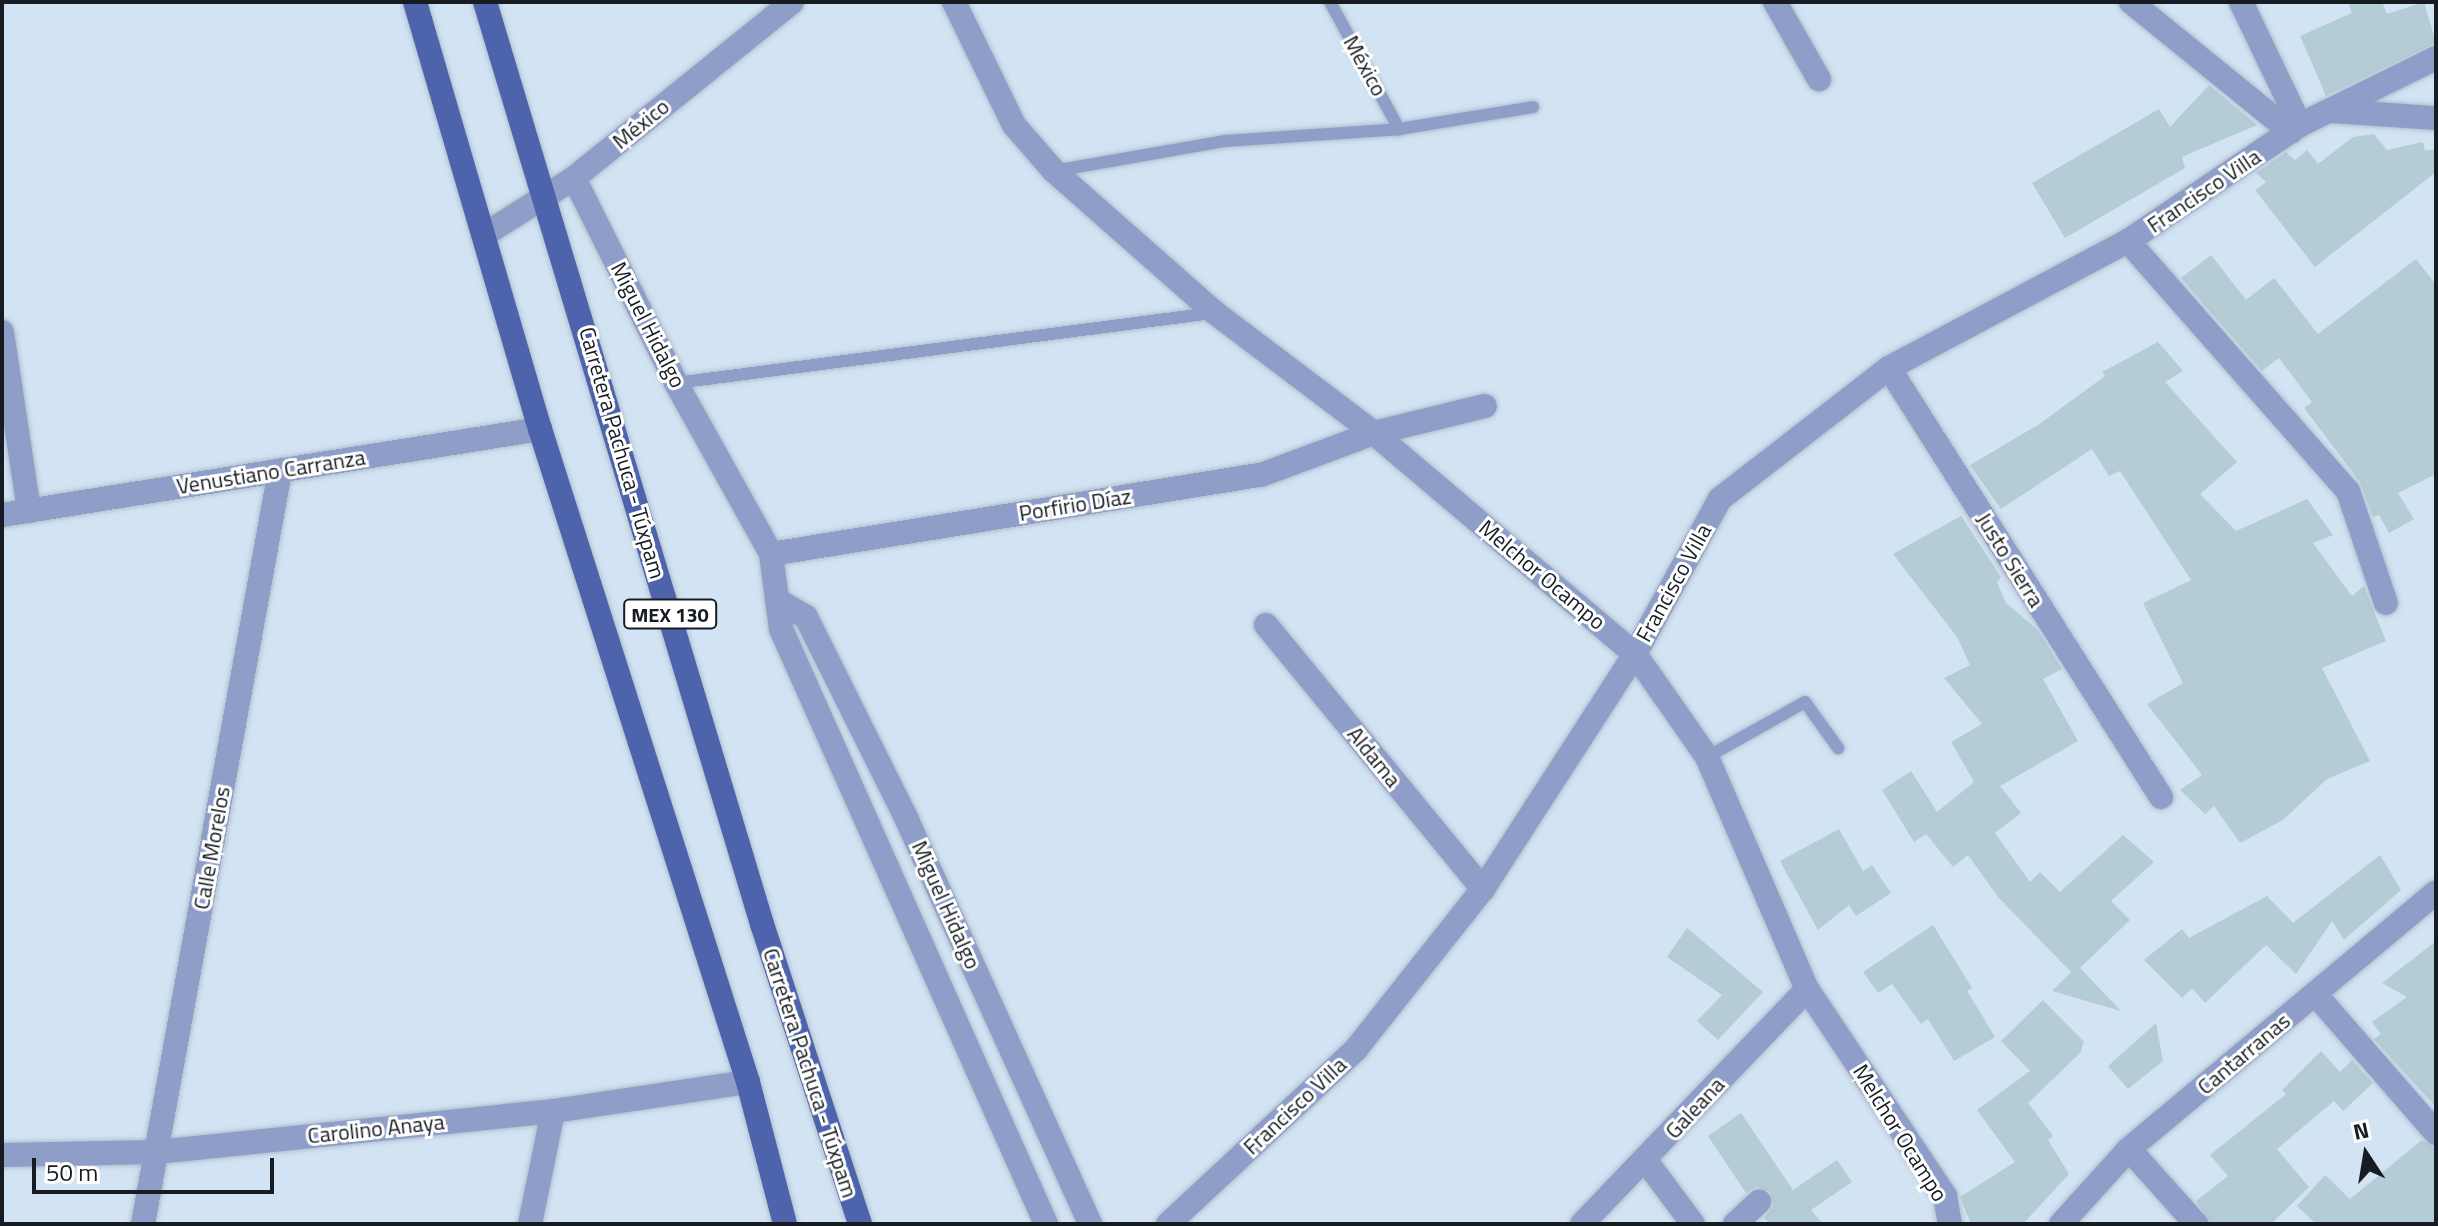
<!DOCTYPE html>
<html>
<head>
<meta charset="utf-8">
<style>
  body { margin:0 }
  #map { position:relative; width:2438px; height:1226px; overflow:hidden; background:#d2e3f3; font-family:"Titillium Web",sans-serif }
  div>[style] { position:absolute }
  .building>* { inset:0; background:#b4ccd5 }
  .roads { filter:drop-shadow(0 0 2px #b0bfcd) drop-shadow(0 0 2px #b0bfcd) }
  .service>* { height:12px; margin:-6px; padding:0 6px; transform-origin:6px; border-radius:6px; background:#8f9ec8 }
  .minor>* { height:24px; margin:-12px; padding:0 12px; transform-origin:12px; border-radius:12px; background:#8f9ec8 }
  .primary>* { height:24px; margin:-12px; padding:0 12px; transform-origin:12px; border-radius:12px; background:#4d64ad }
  span { translate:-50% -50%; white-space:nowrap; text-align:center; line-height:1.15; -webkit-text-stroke:6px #fff; paint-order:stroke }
  .shield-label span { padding:2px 6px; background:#fff; border:2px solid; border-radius:6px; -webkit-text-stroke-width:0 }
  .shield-label { font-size:20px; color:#161c22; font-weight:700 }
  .street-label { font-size:22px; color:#161c22 }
  .frame { position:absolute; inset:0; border:4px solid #161c22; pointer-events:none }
  .north { position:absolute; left:2326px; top:1114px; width:80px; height:80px; -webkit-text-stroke:6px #fff; paint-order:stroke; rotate:348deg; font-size:22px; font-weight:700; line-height:32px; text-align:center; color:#161c22 }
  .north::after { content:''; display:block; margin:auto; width:28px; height:36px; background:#161c22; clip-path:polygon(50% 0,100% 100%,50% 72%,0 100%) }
  .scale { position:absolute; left:32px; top:1158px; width:242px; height:36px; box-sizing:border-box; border:4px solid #161c22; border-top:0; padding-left:10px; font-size:24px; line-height:28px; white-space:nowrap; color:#161c22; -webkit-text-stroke:6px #fff; paint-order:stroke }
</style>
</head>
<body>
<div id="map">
  <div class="building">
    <i style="clip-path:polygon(2348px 2px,2382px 2px,2387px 14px,2424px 2px,2436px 43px,2326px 96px,2300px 36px,2352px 13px)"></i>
    <i style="clip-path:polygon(2209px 85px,2257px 125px,2182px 157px,2185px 168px,2065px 238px,2032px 183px,2159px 109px,2170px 127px)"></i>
    <i style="clip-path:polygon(2374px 134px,2387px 150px,2423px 142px,2425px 151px,2436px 149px,2436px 172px,2315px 267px,2255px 190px,2266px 182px,2256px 173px,2286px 152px,2295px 160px,2307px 150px,2318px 164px,2353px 137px)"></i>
    <i style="clip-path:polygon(2211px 255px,2246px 300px,2274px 278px,2318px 334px,2416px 259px,2436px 285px,2436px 474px,2398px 493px,2414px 519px,2389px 533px,2379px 515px,2373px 517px,2360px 482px,2304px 408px,2312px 402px,2279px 358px,2262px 371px,2181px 278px)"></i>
    <i style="clip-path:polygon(2158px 342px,2183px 371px,2165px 382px,2237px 462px,2200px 494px,2236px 531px,2307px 499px,2333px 535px,2313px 543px,2352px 596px,2364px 586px,2386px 641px,2322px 668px,2370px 761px,2327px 779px,2283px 820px,2240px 843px,2214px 806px,2205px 814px,2180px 790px,2202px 775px,2147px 704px,2183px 683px,2143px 603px,2191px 580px,2120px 471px,2109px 476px,2092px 449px,2001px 509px,1970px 465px,2038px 425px,2105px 376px,2102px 372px)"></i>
    <i style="clip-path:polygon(1961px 516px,2001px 577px,1997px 582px,2006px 603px,2038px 630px,2062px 669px,2043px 679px,2078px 741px,2000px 786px,2021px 813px,1995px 833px,2030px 882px,2040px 872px,2060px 892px,2123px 835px,2154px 862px,2111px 901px,2130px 920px,2080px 968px,2121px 1011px,2052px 991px,2071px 972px,1998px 897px,1968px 855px,1953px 867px,1926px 834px,1914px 842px,1882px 790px,1911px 771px,1937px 812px,1974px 782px,1951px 742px,1982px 724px,1944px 678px,1970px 665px,1957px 637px,1893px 554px)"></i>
    <i style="clip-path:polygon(1839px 829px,1863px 871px,1872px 865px,1891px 893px,1856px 916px,1849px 905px,1818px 930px,1780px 861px)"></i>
    <i style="clip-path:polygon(2380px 855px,2401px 890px,2344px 940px,2332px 921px,2296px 974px,2266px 945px,2205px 1003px,2192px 988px,2182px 998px,2144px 960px,2182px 929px,2189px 938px,2267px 896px,2293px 923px)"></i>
    <i style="clip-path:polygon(1933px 925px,1972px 988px,1967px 991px,1995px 1037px,1954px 1061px,1928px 1019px,1921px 1024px,1892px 984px,1878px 993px,1863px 972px)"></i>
    <i style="clip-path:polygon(1687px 928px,1763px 992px,1718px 1040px,1697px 1021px,1722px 995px,1667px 957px)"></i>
    <i style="clip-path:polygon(2436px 941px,2436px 1107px,2374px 1039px,2381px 1034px,2372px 1022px,2407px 997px,2382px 983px)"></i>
    <i style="clip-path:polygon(2043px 1000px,2084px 1042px,2080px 1053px,2028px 1103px,2053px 1136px,2048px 1140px,2069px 1174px,2023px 1224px,1971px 1224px,1960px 1197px,2015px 1162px,1977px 1110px,2030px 1071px,2001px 1041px)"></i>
    <i style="clip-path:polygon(2156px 1023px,2163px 1061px,2128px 1089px,2108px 1066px)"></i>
    <i style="clip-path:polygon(2321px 1051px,2340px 1072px,2352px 1060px,2373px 1083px,2343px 1111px,2334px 1101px,2277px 1149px,2309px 1187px,2271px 1224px,2211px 1224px,2196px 1201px,2228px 1176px,2210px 1155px,2286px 1094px,2282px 1090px)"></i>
    <i style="clip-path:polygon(1741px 1113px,1793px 1190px,1837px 1160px,1852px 1182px,1811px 1210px,1823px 1224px,1770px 1224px,1764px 1218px,1773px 1206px,1770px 1192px,1757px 1187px,1746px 1193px,1708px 1136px)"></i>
    <i style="clip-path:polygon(2422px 1140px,2436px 1148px,2436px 1224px,2316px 1224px,2297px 1206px,2325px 1175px,2350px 1199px)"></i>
  </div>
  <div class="roads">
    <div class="service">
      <i style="left:1330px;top:2px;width:145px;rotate:61.5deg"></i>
      <i style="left:1054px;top:171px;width:174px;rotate:-10deg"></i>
      <i style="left:1225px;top:141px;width:174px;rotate:-3.9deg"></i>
      <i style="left:1399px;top:129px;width:136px;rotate:-9.3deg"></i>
      <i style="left:676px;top:383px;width:541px;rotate:-7.44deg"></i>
      <i style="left:1707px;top:757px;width:112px;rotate:-29.3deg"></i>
      <i style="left:1805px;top:702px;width:57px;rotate:54.3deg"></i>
    </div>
    <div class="minor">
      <i style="left:954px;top:2px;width:137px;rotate:64deg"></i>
      <i style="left:1014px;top:125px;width:61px;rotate:49deg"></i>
      <i style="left:1054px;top:171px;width:213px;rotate:41.4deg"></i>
      <i style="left:1214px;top:312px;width:201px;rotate:37.1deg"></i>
      <i style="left:1374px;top:433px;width:342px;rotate:40.3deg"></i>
      <i style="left:1635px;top:654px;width:126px;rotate:55deg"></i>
      <i style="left:1707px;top:757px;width:253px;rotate:66.7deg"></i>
      <i style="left:1807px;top:989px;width:249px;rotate:56.3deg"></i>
      <i style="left:1945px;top:1196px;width:28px;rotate:80deg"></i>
      <i style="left:1775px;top:2px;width:89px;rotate:60.3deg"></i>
      <i style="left:2131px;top:2px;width:206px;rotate:39.1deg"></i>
      <i style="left:2241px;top:2px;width:136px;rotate:64.4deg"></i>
      <i style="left:2332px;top:111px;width:104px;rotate:3.9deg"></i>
      <i style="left:574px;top:178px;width:229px;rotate:63.5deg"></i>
      <i style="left:676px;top:383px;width:196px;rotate:60.9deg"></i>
      <i style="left:771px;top:554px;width:76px;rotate:82.4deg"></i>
      <i style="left:781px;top:629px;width:651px;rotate:65.99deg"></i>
      <i style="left:484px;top:235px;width:107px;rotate:-32.3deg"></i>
      <i style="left:574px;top:178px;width:280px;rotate:-38.9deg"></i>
      <i style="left:2128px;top:241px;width:333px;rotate:48.7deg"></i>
      <i style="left:2348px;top:491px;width:118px;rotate:71.3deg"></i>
      <i style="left:2px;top:332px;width:181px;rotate:81.4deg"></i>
      <i style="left:1889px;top:368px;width:508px;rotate:57.62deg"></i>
      <i style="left:2px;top:515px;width:545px;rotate:-9.08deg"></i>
      <i style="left:771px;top:554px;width:496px;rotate:-9.2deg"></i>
      <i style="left:1261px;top:475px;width:121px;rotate:-20.4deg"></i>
      <i style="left:1374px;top:433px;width:114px;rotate:-13.7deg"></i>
      <i style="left:780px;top:602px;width:30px;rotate:30deg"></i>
      <i style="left:806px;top:617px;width:227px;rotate:63.5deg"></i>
      <i style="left:907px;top:820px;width:444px;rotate:65.6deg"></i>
      <i style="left:1266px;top:625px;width:342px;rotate:50.6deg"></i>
      <i style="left:2316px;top:995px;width:183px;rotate:49deg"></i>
      <i style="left:2129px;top:1149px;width:101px;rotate:48.2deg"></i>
      <i style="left:2px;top:1155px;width:155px;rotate:-1.1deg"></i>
      <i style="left:157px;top:1152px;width:398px;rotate:-5.9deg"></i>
      <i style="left:553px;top:1111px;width:197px;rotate:-8.5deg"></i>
      <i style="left:1646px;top:1161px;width:79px;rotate:53.3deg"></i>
      <i style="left:143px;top:1224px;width:765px;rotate:-79.69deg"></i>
      <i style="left:530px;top:1224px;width:115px;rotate:-78.5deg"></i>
      <i style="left:1168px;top:1224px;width:257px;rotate:-42.9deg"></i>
      <i style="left:1356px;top:1049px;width:204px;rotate:-51.6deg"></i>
      <i style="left:1483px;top:889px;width:280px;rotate:-57.1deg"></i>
      <i style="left:1635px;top:654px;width:177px;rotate:-61.3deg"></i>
      <i style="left:1720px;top:499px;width:214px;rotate:-37.8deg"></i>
      <i style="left:1889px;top:368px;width:271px;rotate:-28deg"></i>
      <i style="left:2128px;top:241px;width:207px;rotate:-34deg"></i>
      <i style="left:2300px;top:125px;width:152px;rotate:-26.2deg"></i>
      <i style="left:1582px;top:1224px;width:325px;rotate:-46.2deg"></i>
      <i style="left:1735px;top:1224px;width:33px;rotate:-43deg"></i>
      <i style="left:2061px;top:1224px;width:101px;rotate:-47.8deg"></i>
      <i style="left:2129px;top:1149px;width:400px;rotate:-39.9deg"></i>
    </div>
    <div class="primary">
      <i style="left:415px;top:2px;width:445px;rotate:73.7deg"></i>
      <i style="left:540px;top:429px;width:685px;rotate:72.33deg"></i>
      <i style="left:748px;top:1082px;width:147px;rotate:75.4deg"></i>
      <i style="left:485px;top:2px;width:963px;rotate:73.28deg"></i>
      <i style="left:762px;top:924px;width:316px;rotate:71.9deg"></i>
    </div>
  </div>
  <div class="shield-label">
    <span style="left:670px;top:614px">MEX 130</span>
  </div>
  <div class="street-label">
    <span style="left:1365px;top:66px;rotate:61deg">México</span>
    <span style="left:641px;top:124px;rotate:-39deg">México</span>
    <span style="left:2204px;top:191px;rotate:-34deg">Francisco Villa</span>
    <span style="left:648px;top:325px;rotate:63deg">Miguel Hidalgo</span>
    <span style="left:622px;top:453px;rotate:74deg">Carretera Pachuca - Túxpam</span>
    <span style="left:271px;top:472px;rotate:-9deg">Venustiano Carranza</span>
    <span style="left:1075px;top:505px;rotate:-9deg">Porfirio Díaz</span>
    <span style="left:2010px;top:560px;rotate:58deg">Justo Sierra</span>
    <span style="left:1542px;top:575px;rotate:40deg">Melchor Ocampo</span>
    <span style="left:1674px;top:583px;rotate:-61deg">Francisco Villa</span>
    <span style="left:1374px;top:757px;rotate:51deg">Aldama</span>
    <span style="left:212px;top:848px;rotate:-80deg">Calle Morelos</span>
    <span style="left:946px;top:905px;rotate:66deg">Miguel Hidalgo</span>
    <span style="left:2244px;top:1054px;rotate:-40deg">Cantarranas</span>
    <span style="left:810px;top:1073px;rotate:72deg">Carretera Pachuca - Túxpam</span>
    <span style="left:1295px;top:1106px;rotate:-43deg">Francisco Villa</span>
    <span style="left:1695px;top:1108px;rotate:-47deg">Galeana</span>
    <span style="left:376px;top:1129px;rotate:-6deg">Carolino Anaya</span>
    <span style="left:1900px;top:1133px;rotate:58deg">Melchor Ocampo</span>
  </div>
  <div class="frame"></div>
  <div class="north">N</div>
  <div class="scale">50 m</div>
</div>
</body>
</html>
